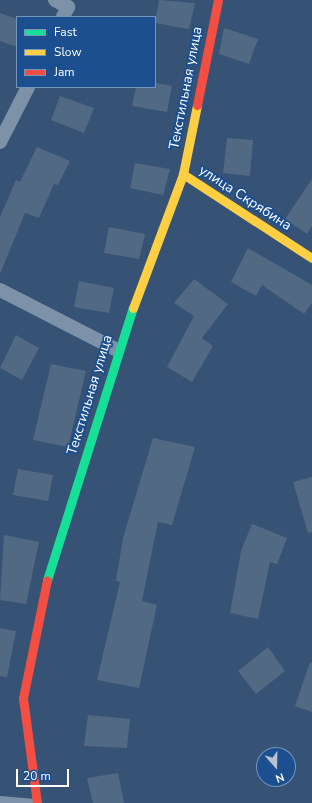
<!DOCTYPE html>
<html>
<head>
<meta charset="utf-8">
<style>
  body { margin:0 }
  #map { position:relative; width:312px; height:803px; overflow:hidden; background:#365274; font-family:"Nunito Sans",sans-serif }
  div>[style] { position:absolute }
  .building>* { inset:0; background:#526984 }
  .lane>* { height:7px; margin:-3.5px; padding:0 3.5px; transform-origin:3.5px; border-radius:3.5px; background:#7d92a8 }
  .street>* { height:14px; margin:-7px; padding:0 7px; transform-origin:7px; border-radius:7px; background:#7d92a8 }
  .fast>* { height:9px; margin:-4.5px; padding:0 4.5px; transform-origin:4.5px; border-radius:4.5px; background:#16e098 }
  .slow>* { height:9px; margin:-4.5px; padding:0 4.5px; transform-origin:4.5px; border-radius:4.5px; background:#ffcf43 }
  .jam>* { height:9px; margin:-4.5px; padding:0 4.5px; transform-origin:4.5px; border-radius:4.5px; background:#f24e42 }
  span { translate:-50% -50%; white-space:nowrap; text-align:center; line-height:1.15; -webkit-text-stroke:3.5px #1b4f8f; paint-order:stroke }
  .street-label { font-size:14px; color:#fff }
  .legend { position:absolute; left:16px; top:16px; width:140px; height:72px; box-sizing:border-box; background:#1b4f8f; border:1px solid #7695bc; margin:0; padding:5px 7px; list-style:none; font-size:12px; color:#fff }
  .legend li { display:flex; align-items:center; gap:8px; height:20px }
  .legend b { width:20px; border:1px solid #7695bc }
  .north { position:absolute; left:256px; top:747px; width:40px; height:40px; box-sizing:border-box; background:#1b4f8f; border:1px solid #7695bc; border-radius:50%; rotate:160deg; font-size:11px; font-weight:700; line-height:16px; text-align:center; color:#fff }
  .north::after { content:''; display:block; margin:auto; width:14px; height:18px; background:#b9c2ce; clip-path:polygon(50% 0,100% 100%,50% 72%,0 100%) }
  .scale { position:absolute; left:16px; top:769px; width:53px; height:18px; box-sizing:border-box; border:2px solid #fff; border-top:0; padding-left:5px; font-size:12px; line-height:14px; white-space:nowrap; color:#fff; -webkit-text-stroke:3px #1b4f8f; paint-order:stroke }
</style>
</head>
<body>
<div id="map">
  <div class="building">
    <i style="clip-path:polygon(159px 0,195px 3px,189px 29px,155px 23px)"></i>
    <i style="clip-path:polygon(0 13px,17px 19px,17px 47px,0 41px)"></i>
    <i style="clip-path:polygon(224px 28px,258px 39px,249px 64px,219px 54px)"></i>
    <i style="clip-path:polygon(155px 83px,172px 86px,167px 112px,132px 106px,136px 87px,155px 87px)"></i>
    <i style="clip-path:polygon(60px 96px,94px 108px,84px 133px,51px 120px)"></i>
    <i style="clip-path:polygon(227px 138px,253px 140px,250px 176px,223px 173px)"></i>
    <i style="clip-path:polygon(37px 147px,70px 161px,58px 185px,54px 184px,39px 218px,25px 213px,0 274px,0 217px,16px 180px,20px 182px)"></i>
    <i style="clip-path:polygon(135px 163px,170px 169px,163px 195px,130px 188px)"></i>
    <i style="clip-path:polygon(312px 179px,312px 226px,307px 234px,285px 219px)"></i>
    <i style="clip-path:polygon(109px 227px,145px 234px,139px 259px,104px 253px)"></i>
    <i style="clip-path:polygon(248px 248px,312px 285px,312px 303px,304px 314px,262px 285px,256px 296px,231px 282px)"></i>
    <i style="clip-path:polygon(194px 279px,228px 304px,202px 338px,213px 346px,192px 382px,167px 367px,194px 316px,174px 303px)"></i>
    <i style="clip-path:polygon(79px 281px,114px 288px,109px 313px,74px 307px)"></i>
    <i style="clip-path:polygon(16px 335px,39px 348px,22px 380px,0 368px)"></i>
    <i style="clip-path:polygon(51px 364px,86px 371px,68px 447px,33px 440px)"></i>
    <i style="clip-path:polygon(153px 438px,195px 447px,172px 525px,158px 522px,142px 601px,157px 605px,139px 688px,97px 680px,120px 582px,116px 581px,123px 538px)"></i>
    <i style="clip-path:polygon(18px 469px,53px 475px,48px 501px,13px 495px)"></i>
    <i style="clip-path:polygon(312px 477px,312px 532px,308px 533px,293px 482px)"></i>
    <i style="clip-path:polygon(252px 524px,287px 538px,277px 564px,270px 562px,258px 619px,230px 613px,241px 551px)"></i>
    <i style="clip-path:polygon(4px 535px,39px 542px,26px 604px,0 600px)"></i>
    <i style="clip-path:polygon(0 628px,16px 631px,7px 677px,0 676px)"></i>
    <i style="clip-path:polygon(268px 647px,285px 671px,256px 694px,238px 671px)"></i>
    <i style="clip-path:polygon(310px 662px,312px 663px,312px 712px,295px 706px)"></i>
    <i style="clip-path:polygon(88px 715px,130px 719px,127px 748px,84px 746px)"></i>
    <i style="clip-path:polygon(118px 773px,124px 803px,93px 803px,87px 778px)"></i>
  </div>
  <div class="lane">
    <i style="left:0;top:799px;width:35px;rotate:5deg"></i>
  </div>
  <div class="street">
    <i style="left:55px;top:0;width:15px;rotate:28deg"></i>
    <i style="left:68px;top:7px;width:11px;rotate:117deg"></i>
    <i style="left:0;top:142px;width:62px;rotate:-63deg"></i>
    <i style="left:0;top:290px;width:131px;rotate:27.1deg"></i>
  </div>
  <div class="fast">
    <i style="left:47px;top:580px;width:285px;rotate:-72.5deg"></i>
  </div>
  <div class="slow">
    <i style="left:183px;top:174px;width:154px;rotate:33.1deg"></i>
    <i style="left:133px;top:308px;width:143px;rotate:-69.5deg"></i>
    <i style="left:183px;top:174px;width:70px;rotate:-78.5deg"></i>
  </div>
  <div class="jam">
    <i style="left:197px;top:105px;width:107px;rotate:-78.7deg"></i>
    <i style="left:37px;top:803px;width:106px;rotate:-97.6deg"></i>
    <i style="left:23px;top:698px;width:120px;rotate:-78.5deg"></i>
  </div>
  <div class="street-label">
    <span style="left:186px;top:88px;rotate:-79deg">Текстильная улица</span>
    <span style="left:245px;top:198px;rotate:33deg">улица Скрябина</span>
    <span style="left:90px;top:395px;rotate:-73deg">Текстильная улица</span>
  </div>
  <ul class="legend">
  <li><b style="height:5px;background:#16e098"></b>Fast</li>
  <li><b style="height:5px;background:#ffcf43"></b>Slow</li>
  <li><b style="height:5px;background:#f24e42"></b>Jam</li>
  </ul>
  <div class="north">N</div>
  <div class="scale">20 m</div>
</div>
</body>
</html>
